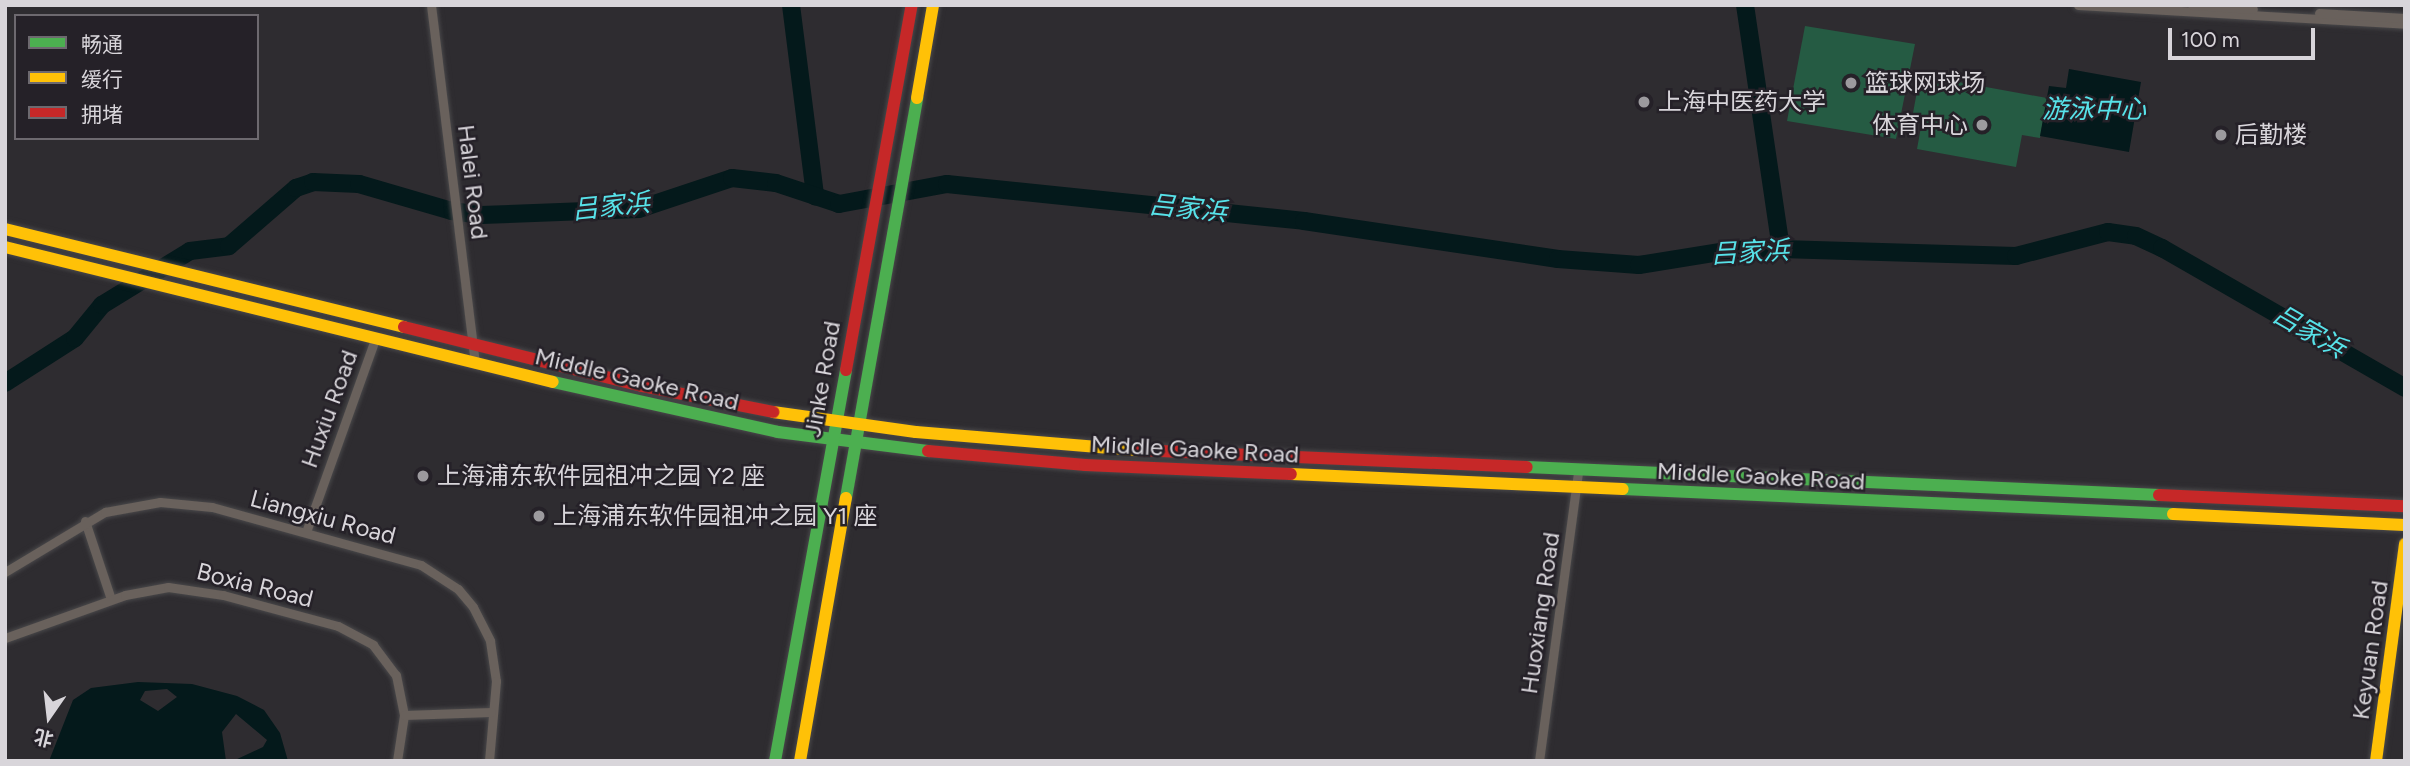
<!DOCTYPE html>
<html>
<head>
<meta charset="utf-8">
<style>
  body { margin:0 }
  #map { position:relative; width:2410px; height:766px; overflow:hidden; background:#2e2c30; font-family:Figtree,"Noto Sans SC",sans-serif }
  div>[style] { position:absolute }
  .green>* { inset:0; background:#255b43 }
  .water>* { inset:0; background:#04191b }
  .river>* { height:18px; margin:-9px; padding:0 9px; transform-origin:9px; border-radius:9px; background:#04191b }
  .roads { filter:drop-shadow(0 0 2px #49484a) drop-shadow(0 0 2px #49484a) }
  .street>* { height:9px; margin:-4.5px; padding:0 4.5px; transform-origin:4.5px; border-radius:4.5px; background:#69615c }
  .fast>* { height:12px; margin:-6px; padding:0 6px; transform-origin:6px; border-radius:6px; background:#4caf50 }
  .slow>* { height:12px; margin:-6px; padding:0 6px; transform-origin:6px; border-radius:6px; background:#ffc107 }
  .jam>* { height:12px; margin:-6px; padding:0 6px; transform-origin:6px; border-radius:6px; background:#c62828 }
  .dots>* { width:19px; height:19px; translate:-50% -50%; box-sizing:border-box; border:4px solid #252128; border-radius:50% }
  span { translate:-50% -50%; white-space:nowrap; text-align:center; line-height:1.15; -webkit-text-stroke:5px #252128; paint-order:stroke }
  .poi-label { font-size:24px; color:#d8d5da }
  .left { translate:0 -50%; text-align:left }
  .right { translate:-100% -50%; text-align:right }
  .street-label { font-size:24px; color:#d8d5da }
  .water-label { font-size:26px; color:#57e2e9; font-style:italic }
  .frame { position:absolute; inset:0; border:7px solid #d8d5da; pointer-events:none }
  .legend { position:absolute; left:14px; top:14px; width:245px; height:126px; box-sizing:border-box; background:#252128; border:2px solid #6d696f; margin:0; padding:9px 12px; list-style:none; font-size:21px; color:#d8d5da }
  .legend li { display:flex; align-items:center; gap:14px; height:35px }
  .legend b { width:35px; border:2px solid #6d696f }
  .north { position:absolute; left:14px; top:682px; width:70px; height:70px; -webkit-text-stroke:5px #252128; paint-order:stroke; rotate:194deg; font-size:19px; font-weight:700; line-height:28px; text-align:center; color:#d8d5da }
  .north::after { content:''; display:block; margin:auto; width:24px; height:32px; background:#d8d5da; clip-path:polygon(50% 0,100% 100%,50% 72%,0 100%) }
  .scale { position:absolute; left:2168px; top:28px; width:147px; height:32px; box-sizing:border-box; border:4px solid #d8d5da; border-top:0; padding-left:9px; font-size:21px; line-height:24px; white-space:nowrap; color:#d8d5da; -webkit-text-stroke:5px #252128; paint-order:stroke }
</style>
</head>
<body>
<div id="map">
  <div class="green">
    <i style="clip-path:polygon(1805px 26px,1915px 44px,1896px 139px,1787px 121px)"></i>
    <i style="clip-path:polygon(1920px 75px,2047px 98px,2040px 138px,2022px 135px,2016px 167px,1917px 149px,1923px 116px,1913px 113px)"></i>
  </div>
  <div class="water">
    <i style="clip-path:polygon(2069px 69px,2141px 82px,2129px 152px,2040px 136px,2049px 86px,2066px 88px)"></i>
    <i style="clip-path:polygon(evenodd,138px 682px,192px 684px,237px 696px,264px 710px,280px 733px,288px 761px,233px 761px,263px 747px,267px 740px,236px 714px,222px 732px,226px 761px,49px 761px,73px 700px,91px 688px,138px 682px,167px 689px,177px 697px,158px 711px,140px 700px,145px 691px,167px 689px)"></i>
  </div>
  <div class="river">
    <i style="left:791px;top:5px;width:193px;rotate:82.8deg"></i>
    <i style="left:1745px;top:5px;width:247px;rotate:81.6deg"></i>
    <i style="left:5px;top:383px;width:83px;rotate:-32.7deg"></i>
    <i style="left:75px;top:338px;width:43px;rotate:-50.7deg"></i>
    <i style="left:102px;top:305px;width:103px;rotate:-31.5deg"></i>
    <i style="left:190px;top:251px;width:39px;rotate:-7deg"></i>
    <i style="left:229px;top:246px;width:89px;rotate:-40.9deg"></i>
    <i style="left:296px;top:188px;width:18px;rotate:-19deg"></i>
    <i style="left:313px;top:182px;width:46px;rotate:2.5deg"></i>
    <i style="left:359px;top:184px;width:97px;rotate:16.2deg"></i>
    <i style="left:452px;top:211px;width:29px;rotate:8deg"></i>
    <i style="left:481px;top:215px;width:158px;rotate:-2.2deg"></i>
    <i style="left:639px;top:209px;width:98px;rotate:-18.4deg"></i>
    <i style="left:732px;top:178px;width:44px;rotate:6.5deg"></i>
    <i style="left:776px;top:183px;width:66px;rotate:18.4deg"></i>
    <i style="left:839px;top:204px;width:110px;rotate:-10.5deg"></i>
    <i style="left:947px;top:184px;width:359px;rotate:5.9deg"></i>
    <i style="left:1304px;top:221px;width:257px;rotate:8.5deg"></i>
    <i style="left:1558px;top:259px;width:81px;rotate:4.2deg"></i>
    <i style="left:1639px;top:265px;width:95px;rotate:-9.1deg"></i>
    <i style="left:1733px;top:250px;width:48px;rotate:-1.2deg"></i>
    <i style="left:1781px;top:249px;width:235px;rotate:1.7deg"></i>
    <i style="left:2016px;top:256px;width:95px;rotate:-14.6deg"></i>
    <i style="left:2108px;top:232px;width:28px;rotate:8deg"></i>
    <i style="left:2136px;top:236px;width:29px;rotate:25deg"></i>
    <i style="left:2162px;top:248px;width:280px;rotate:29.9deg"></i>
  </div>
  <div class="roads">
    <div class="street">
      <i style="left:431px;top:5px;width:361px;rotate:83deg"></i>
      <i style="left:2078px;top:5px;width:328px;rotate:3.3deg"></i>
      <i style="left:2192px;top:5px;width:61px;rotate:3.8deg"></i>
      <i style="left:2319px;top:13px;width:86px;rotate:3.3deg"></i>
      <i style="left:85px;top:521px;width:82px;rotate:71.6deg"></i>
      <i style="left:306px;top:532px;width:205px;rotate:-70.3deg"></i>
      <i style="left:5px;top:572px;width:117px;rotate:-31deg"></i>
      <i style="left:105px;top:512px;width:56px;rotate:-10.3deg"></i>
      <i style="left:160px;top:502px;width:52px;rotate:5.5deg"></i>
      <i style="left:212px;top:507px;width:217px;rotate:15.5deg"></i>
      <i style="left:421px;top:565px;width:44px;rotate:33deg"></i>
      <i style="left:458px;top:589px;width:23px;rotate:50deg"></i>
      <i style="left:473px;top:607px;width:38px;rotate:63deg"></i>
      <i style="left:490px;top:641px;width:40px;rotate:81.5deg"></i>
      <i style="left:496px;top:681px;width:80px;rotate:95deg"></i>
      <i style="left:5px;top:638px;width:127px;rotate:-19.7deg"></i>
      <i style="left:125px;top:595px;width:44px;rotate:-10.5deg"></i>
      <i style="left:168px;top:587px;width:56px;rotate:8.3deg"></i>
      <i style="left:223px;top:595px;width:119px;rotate:15.1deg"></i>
      <i style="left:338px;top:626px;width:40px;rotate:28deg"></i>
      <i style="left:373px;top:645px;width:38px;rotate:53deg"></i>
      <i style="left:396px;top:675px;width:41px;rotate:78.7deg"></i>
      <i style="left:404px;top:715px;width:47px;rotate:98.7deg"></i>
      <i style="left:404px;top:715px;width:87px;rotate:-2deg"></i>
      <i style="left:1539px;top:761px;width:293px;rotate:-82.3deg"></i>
    </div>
    <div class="fast">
      <i style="left:553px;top:382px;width:230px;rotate:12.5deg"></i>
      <i style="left:778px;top:432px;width:151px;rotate:7.2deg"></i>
      <i style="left:1527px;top:467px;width:633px;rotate:2.54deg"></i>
      <i style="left:1623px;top:489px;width:551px;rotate:2.6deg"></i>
      <i style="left:846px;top:498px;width:406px;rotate:-79.9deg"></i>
      <i style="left:775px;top:761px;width:397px;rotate:-79.7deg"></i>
    </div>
    <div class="slow">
      <i style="left:917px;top:98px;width:94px;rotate:-80.2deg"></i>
      <i style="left:5px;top:229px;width:411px;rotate:13.8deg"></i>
      <i style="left:5px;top:247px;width:564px;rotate:13.84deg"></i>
      <i style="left:773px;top:412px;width:144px;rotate:8deg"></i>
      <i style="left:916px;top:432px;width:222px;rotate:4.7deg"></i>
      <i style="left:1291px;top:474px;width:332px;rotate:2.6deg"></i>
      <i style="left:2173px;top:514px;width:232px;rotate:2.7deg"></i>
      <i style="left:800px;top:761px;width:267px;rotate:-80.1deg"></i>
      <i style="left:2376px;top:761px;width:219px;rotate:-82.4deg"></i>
    </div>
    <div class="jam">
      <i style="left:404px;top:327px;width:245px;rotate:13.9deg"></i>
      <i style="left:642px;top:386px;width:134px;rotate:11.2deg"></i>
      <i style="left:846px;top:370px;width:371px;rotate:-79.8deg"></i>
      <i style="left:1137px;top:450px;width:390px;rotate:2.5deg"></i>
      <i style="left:928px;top:451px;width:158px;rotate:5.1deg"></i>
      <i style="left:1085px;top:465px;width:206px;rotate:2.5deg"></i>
      <i style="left:2159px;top:495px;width:246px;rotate:2.6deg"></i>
    </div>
  </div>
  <div class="dots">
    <i style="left:1851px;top:83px;background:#9c9a9e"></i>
    <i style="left:1644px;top:102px;background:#9c9a9e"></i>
    <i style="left:1982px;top:125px;background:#9c9a9e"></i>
    <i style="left:2221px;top:135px;background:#9c9a9e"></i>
    <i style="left:423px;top:476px;background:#9c9a9e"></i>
    <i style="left:539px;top:516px;background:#9c9a9e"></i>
  </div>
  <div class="poi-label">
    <span class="left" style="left:1865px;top:83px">篮球网球场</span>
    <span class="left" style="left:1658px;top:102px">上海中医药大学</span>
    <span class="right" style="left:1968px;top:125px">体育中心</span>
    <span class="left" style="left:2235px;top:135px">后勤楼</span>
    <span class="left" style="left:437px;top:476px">上海浦东软件园祖冲之园 Y2 座</span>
    <span class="left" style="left:553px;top:516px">上海浦东软件园祖冲之园 Y1 座</span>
  </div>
  <div class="street-label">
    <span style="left:473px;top:182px;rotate:83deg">Halei Road</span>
    <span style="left:637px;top:379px;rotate:13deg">Middle Gaoke Road</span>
    <span style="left:822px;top:379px;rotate:-80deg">Jinke Road</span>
    <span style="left:329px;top:409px;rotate:-70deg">Huxiu Road</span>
    <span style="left:1195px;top:449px;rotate:3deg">Middle Gaoke Road</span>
    <span style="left:1761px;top:476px;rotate:3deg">Middle Gaoke Road</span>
    <span style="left:323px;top:517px;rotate:15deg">Liangxiu Road</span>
    <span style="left:255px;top:585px;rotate:14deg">Boxia Road</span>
    <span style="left:1540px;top:613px;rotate:-82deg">Huoxiang Road</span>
    <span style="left:2370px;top:650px;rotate:-82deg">Keyuan Road</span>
  </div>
  <div class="water-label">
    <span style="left:2094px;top:110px">游泳中心</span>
    <span style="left:611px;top:207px;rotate:-6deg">吕家浜</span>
    <span style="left:1188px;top:209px;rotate:6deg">吕家浜</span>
    <span style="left:1750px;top:253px;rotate:-3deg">吕家浜</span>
    <span style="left:2309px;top:332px;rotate:30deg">吕家浜</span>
  </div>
  <div class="frame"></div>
  <ul class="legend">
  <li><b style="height:9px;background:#4caf50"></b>畅通</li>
  <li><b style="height:9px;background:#ffc107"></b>缓行</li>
  <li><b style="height:9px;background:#c62828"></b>拥堵</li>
  </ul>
  <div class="north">北</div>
  <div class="scale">100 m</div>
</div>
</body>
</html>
